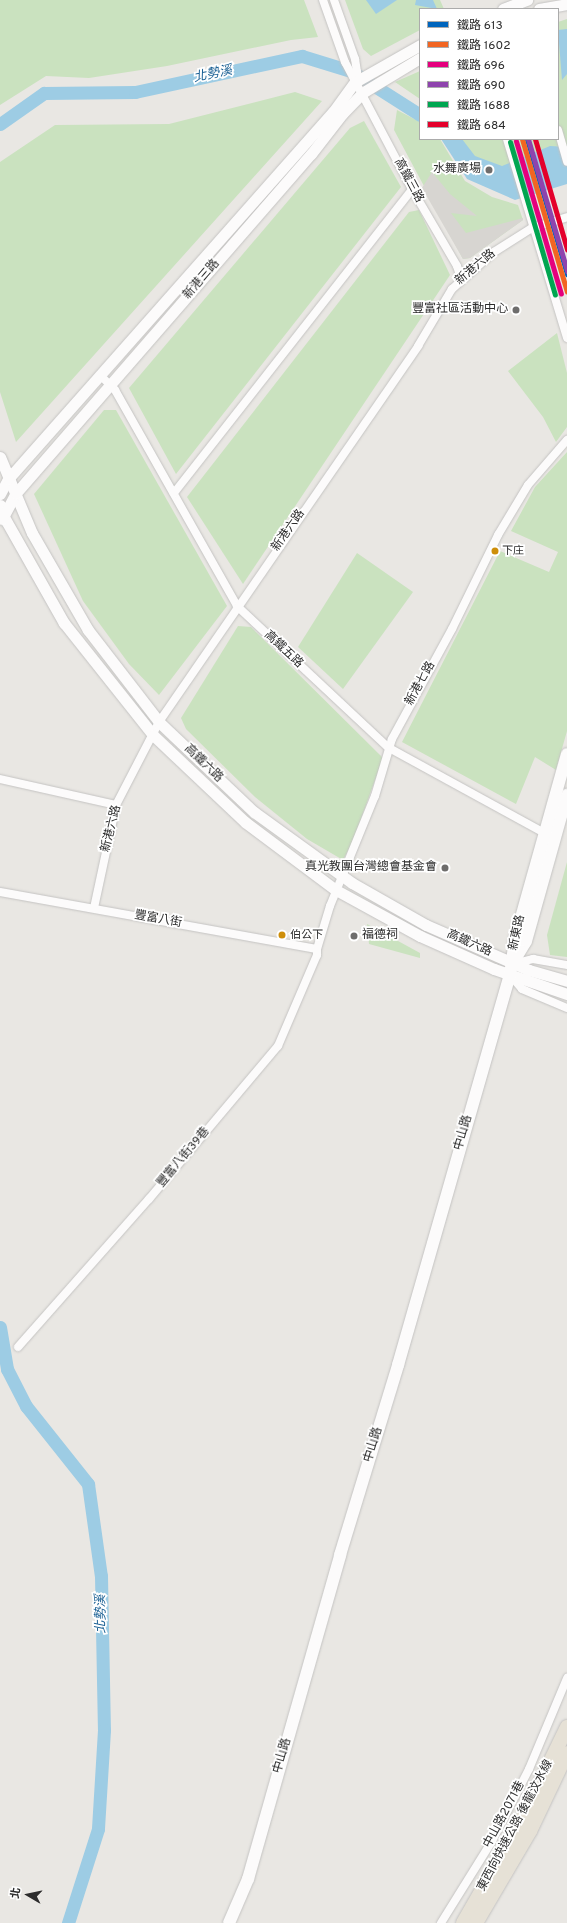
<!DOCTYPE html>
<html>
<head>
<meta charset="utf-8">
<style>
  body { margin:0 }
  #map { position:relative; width:567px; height:1923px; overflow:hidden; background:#e9e7e3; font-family:Overpass,"Noto Sans TC",sans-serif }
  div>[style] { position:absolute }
  .green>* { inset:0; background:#cae2bf }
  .plaza>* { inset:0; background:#d7d5d1 }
  .water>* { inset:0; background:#9dcce4 }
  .river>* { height:13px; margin:-6.5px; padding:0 6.5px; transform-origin:6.5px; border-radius:6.5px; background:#9dcce4 }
  .roads { filter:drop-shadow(0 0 1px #c4c3c2) drop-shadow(0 0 1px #c4c3c2) }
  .minor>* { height:8px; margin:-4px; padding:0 4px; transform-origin:4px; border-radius:4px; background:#fcfbfb }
  .tertiary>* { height:11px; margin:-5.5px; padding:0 5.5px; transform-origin:5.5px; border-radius:5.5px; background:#fcfbfb }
  .secondary>* { height:12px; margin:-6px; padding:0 6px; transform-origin:6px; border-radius:6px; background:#fcfbfb }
  .trunk>* { height:14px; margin:-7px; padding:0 7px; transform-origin:7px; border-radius:7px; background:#e6e1d6 }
  .rail-1>* { height:5px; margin:-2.5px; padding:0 2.5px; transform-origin:2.5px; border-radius:2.5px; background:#0065bd }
  .rail-2>* { height:5px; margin:-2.5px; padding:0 2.5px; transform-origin:2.5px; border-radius:2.5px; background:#f26522 }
  .rail-3>* { height:5px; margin:-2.5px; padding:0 2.5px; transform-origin:2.5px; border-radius:2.5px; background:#e5007d }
  .rail-4>* { height:5px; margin:-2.5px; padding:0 2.5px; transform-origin:2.5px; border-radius:2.5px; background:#8e44ad }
  .rail-5>* { height:5px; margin:-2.5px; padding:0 2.5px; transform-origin:2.5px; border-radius:2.5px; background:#00a651 }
  .rail-6>* { height:5px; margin:-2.5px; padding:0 2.5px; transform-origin:2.5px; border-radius:2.5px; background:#e4002b }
  .dots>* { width:11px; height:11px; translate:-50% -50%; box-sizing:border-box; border:2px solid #fff; border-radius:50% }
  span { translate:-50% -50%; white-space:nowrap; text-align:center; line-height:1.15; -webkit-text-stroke:3.5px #fff; paint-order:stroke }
  .bus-label { font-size:11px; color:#2c2c2c }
  .left { translate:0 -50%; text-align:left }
  .poi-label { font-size:12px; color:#2c2c2c }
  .right { translate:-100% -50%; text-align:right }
  .street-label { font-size:12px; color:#2c2c2c }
  .water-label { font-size:13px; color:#195f93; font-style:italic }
  .legend { position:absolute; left:419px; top:8px; width:140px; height:132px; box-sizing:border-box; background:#fff; border:1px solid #ababab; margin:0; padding:5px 7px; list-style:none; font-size:12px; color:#2c2c2c }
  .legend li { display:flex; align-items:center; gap:8px; height:20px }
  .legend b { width:20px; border:1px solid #ababab }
  .north { position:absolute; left:8px; top:1875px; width:40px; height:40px; -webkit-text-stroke:3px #fff; paint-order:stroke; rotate:279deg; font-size:11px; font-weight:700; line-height:16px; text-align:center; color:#2c2c2c }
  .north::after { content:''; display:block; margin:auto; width:14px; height:18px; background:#2c2c2c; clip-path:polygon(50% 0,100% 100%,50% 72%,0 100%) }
</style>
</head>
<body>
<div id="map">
  <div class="green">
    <i style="clip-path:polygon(0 0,304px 0,318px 37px,291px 40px,167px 66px,89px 78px,46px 76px,0 105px)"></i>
    <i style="clip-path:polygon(345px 0,440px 0,444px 9px,420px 9px,420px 30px,371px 56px,363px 49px)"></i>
    <i style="clip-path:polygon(567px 19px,567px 161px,476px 172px,453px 139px,558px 139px,558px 22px)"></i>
    <i style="clip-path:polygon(420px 71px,420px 99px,395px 82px)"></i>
    <i style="clip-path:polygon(295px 92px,322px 101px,16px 442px,0 392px,0 162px,55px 125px,169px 124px)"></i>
    <i style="clip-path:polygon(397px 110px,420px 122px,420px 139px,440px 139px,465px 181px,492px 197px,518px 205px,523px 220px,470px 258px,463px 259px,394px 130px)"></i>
    <i style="clip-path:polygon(364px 121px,401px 187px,176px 474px,129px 388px,350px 128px)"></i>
    <i style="clip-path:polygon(419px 210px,450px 275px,243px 584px,187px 497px,409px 212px)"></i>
    <i style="clip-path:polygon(557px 333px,567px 373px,567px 427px,556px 442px,543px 417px,508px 371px)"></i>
    <i style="clip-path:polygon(104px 410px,116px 410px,227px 606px,159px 695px,129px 664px,83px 601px,34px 494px)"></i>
    <i style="clip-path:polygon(567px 452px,567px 731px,556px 770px,535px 757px,516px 804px,402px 742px,500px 551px,549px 572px,558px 552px,511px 531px,535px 487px)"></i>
    <i style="clip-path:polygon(357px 553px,413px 592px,343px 689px,298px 647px)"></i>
    <i style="clip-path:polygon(238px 626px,251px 627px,383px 758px,353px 841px,343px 860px,307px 839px,255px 797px,186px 729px,181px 718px)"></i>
    <i style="clip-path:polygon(567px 862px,567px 957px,550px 955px,547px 935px)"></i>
    <i style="clip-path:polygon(367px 924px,420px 953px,420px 958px,369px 944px)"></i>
  </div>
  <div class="plaza">
    <i style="clip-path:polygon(432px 172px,450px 194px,477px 216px,451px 213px,466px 233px,523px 218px,523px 220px,470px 258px,463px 259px,422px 188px)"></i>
  </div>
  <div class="water">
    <i style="clip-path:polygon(366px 0,397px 0,376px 14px)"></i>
    <i style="clip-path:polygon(416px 0,433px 0,437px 9px,415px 5px)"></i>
    <i style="clip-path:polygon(567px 29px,567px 74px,562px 80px,558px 30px)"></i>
    <i style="clip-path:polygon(441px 139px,462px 139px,475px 156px,502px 166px,550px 146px,567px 147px,567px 184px,515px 200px,467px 179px)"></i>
  </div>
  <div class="river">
    <i style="left:0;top:124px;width:54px;rotate:-35.2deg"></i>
    <i style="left:44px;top:93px;width:91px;rotate:-0.6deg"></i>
    <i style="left:135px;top:92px;width:171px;rotate:-12.2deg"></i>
    <i style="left:302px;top:56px;width:51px;rotate:17deg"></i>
    <i style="left:351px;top:71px;width:82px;rotate:32.5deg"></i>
    <i style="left:0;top:1327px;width:43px;rotate:80.5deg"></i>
    <i style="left:7px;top:1369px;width:42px;rotate:62.8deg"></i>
    <i style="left:26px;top:1406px;width:100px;rotate:51.5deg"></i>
    <i style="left:88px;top:1484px;width:93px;rotate:82deg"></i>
    <i style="left:101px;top:1576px;width:154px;rotate:88.9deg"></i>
    <i style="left:104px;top:1730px;width:99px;rotate:93.5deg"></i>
    <i style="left:98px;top:1829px;width:99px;rotate:107.7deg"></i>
  </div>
  <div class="roads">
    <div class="minor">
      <i style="left:323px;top:0;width:66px;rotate:70.5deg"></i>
      <i style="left:345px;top:62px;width:144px;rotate:62.2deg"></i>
      <i style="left:412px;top:189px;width:89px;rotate:59.7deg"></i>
      <i style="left:457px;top:266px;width:13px;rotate:72deg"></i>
      <i style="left:334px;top:0;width:63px;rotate:70.4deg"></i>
      <i style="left:355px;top:59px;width:13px;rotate:81deg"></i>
      <i style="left:357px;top:72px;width:10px;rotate:101deg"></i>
      <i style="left:558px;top:130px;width:33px;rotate:74deg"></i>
      <i style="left:507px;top:139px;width:208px;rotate:73.2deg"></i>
      <i style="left:101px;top:376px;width:20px;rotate:45deg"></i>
      <i style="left:115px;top:390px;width:248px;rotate:60.5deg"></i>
      <i style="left:237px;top:606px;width:208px;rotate:43.1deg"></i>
      <i style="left:389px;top:748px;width:181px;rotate:28.7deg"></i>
      <i style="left:174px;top:493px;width:386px;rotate:-51.9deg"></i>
      <i style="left:0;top:779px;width:119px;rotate:12.6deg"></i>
      <i style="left:0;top:892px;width:322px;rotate:10.2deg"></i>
      <i style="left:94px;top:908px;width:105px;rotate:-77.9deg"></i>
      <i style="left:116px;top:805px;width:93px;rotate:-62.6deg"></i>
      <i style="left:159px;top:722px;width:457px;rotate:-55.4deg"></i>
      <i style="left:418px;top:346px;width:66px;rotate:-59.2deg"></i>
      <i style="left:452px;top:289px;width:56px;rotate:-41.4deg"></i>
      <i style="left:494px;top:252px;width:45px;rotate:-32.3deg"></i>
      <i style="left:532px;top:228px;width:37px;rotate:-17deg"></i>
      <i style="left:513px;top:964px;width:21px;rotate:-14deg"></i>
      <i style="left:533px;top:959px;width:35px;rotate:10deg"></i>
      <i style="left:510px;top:975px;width:18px;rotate:49deg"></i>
      <i style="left:522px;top:989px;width:49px;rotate:22.9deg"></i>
      <i style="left:18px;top:1347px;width:198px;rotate:-48.5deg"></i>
      <i style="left:149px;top:1199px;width:200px;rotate:-49.9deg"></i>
      <i style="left:278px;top:1046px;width:99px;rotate:-66.8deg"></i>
      <i style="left:317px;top:955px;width:6px;rotate:-90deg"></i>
      <i style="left:317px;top:949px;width:45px;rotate:-73.2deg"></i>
      <i style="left:330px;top:906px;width:119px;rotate:-67.8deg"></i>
      <i style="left:375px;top:796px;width:59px;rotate:-73.4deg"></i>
      <i style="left:392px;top:739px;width:125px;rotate:-61.4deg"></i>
      <i style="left:452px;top:629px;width:105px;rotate:-63.9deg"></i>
      <i style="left:498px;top:535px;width:58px;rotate:-59deg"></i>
      <i style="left:528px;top:485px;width:60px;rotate:-49.1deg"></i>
      <i style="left:441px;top:1923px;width:97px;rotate:-58.1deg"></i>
      <i style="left:492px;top:1841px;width:81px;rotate:-62.8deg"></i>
      <i style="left:529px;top:1769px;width:99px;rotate:-67.3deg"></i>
    </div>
    <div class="tertiary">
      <i style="left:503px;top:9px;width:26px;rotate:-21deg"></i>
      <i style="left:539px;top:9px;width:28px;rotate:-10deg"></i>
      <i style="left:0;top:457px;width:82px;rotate:67.2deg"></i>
      <i style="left:32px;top:533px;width:112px;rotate:60deg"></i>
      <i style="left:88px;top:630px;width:116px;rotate:52.3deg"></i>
      <i style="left:159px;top:722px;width:131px;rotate:43.5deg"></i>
      <i style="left:254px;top:812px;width:121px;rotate:35.9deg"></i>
      <i style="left:352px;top:883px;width:85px;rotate:29.6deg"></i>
      <i style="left:426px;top:925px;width:112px;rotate:23.6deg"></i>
      <i style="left:529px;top:970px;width:40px;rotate:16deg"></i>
      <i style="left:0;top:494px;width:17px;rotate:-62deg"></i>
      <i style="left:8px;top:479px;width:490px;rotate:-48.5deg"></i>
      <i style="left:333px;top:112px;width:37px;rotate:-54deg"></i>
      <i style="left:355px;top:82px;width:75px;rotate:-29.6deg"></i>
      <i style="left:0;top:505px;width:13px;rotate:72deg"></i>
      <i style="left:4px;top:517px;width:122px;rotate:60.5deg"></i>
      <i style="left:64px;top:623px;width:143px;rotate:51.5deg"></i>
      <i style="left:153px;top:735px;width:127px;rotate:43.4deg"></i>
      <i style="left:245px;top:822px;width:114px;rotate:36.8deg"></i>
      <i style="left:336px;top:890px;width:96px;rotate:28.7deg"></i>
      <i style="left:420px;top:936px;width:81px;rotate:24deg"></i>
      <i style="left:494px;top:969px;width:77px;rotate:18.9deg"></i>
      <i style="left:2px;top:519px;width:30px;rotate:-62deg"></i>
      <i style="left:16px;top:493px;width:449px;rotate:-49deg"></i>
      <i style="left:311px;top:154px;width:51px;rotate:-52.2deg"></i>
      <i style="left:342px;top:114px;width:29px;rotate:-46deg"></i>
      <i style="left:362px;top:93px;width:68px;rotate:-31.1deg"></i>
    </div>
    <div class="secondary">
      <i style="left:514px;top:961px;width:23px;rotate:-59deg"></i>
      <i style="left:526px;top:941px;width:152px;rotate:-74.3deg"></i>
      <i style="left:229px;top:1923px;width:48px;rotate:-66.6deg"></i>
      <i style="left:248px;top:1879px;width:337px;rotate:-74.1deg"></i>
      <i style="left:340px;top:1555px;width:199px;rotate:-73deg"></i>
      <i style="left:398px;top:1365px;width:406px;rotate:-74deg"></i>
      <i style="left:510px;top:975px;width:36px;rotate:-82deg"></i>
      <i style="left:515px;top:939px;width:192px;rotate:-74.3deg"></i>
    </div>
    <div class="trunk">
      <i style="left:463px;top:1923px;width:114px;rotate:-60.1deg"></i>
      <i style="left:520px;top:1824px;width:108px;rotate:-64.1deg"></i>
      <i style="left:476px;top:1923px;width:107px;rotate:-59.6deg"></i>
      <i style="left:530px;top:1831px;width:86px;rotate:-64.6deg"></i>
    </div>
  </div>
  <div class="rail-1">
    <i style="left:527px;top:139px;width:141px;rotate:73.5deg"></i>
  </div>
  <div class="rail-2">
    <i style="left:522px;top:139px;width:159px;rotate:73.6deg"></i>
  </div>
  <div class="rail-3">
    <i style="left:516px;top:141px;width:159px;rotate:73.6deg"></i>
  </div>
  <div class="rail-4">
    <i style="left:528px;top:139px;width:138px;rotate:73.5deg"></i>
  </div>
  <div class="rail-5">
    <i style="left:510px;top:142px;width:159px;rotate:73.6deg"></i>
  </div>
  <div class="rail-6">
    <i style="left:535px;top:139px;width:115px;rotate:73.8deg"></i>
  </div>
  <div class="dots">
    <i style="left:489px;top:170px;background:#6e6d6c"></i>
    <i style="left:516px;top:310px;background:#6e6d6c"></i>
    <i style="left:495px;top:551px;background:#ce8e09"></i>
    <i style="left:445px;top:868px;background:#6e6d6c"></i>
    <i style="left:282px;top:935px;background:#ce8e09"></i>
    <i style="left:354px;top:936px;background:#6e6d6c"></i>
  </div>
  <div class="bus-label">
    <span class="left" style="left:502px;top:551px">下庄</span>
    <span class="left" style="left:290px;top:935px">伯公下</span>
  </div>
  <div class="poi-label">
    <span class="right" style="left:481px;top:170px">水舞廣場</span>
    <span class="right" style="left:508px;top:310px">豐富社區活動中心</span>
    <span class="right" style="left:437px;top:868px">真光教團台灣總會基金會</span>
    <span class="left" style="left:362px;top:936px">福德祠</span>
  </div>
  <div class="street-label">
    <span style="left:408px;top:181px;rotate:62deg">高鐵三路</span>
    <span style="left:476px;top:268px;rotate:-40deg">新港六路</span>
    <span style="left:202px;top:280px;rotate:-49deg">新港三路</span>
    <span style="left:289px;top:531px;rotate:-55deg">新港六路</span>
    <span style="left:283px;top:650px;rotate:43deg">高鐵五路</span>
    <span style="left:421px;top:684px;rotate:-61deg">新港七路</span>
    <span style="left:203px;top:764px;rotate:44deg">高鐵六路</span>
    <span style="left:112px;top:829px;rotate:-76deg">新港六路</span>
    <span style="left:158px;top:920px;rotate:10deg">豐富八街</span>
    <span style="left:518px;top:933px;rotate:-78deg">新東路</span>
    <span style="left:469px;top:944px;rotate:24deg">高鐵六路</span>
    <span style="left:464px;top:1133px;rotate:-74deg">中山路</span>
    <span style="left:184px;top:1158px;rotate:-50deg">豐富八街39巷</span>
    <span style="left:374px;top:1445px;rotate:-73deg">中山路</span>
    <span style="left:283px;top:1756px;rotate:-74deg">中山路</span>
    <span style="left:505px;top:1815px;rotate:-62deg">中山路2071巷</span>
    <span style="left:516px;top:1826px;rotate:-62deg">東西向快速公路 後龍汶水線</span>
  </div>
  <div class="water-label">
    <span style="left:213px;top:75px;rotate:-12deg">北勢溪</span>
    <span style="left:102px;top:1614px;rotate:-91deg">北勢溪</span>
  </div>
  <ul class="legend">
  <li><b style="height:5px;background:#0065bd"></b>鐵路 613</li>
  <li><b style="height:5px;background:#f26522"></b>鐵路 1602</li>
  <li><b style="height:5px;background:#e5007d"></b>鐵路 696</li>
  <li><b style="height:5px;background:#8e44ad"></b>鐵路 690</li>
  <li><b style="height:5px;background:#00a651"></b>鐵路 1688</li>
  <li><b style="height:5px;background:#e4002b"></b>鐵路 684</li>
  </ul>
  <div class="north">北</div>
</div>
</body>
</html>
